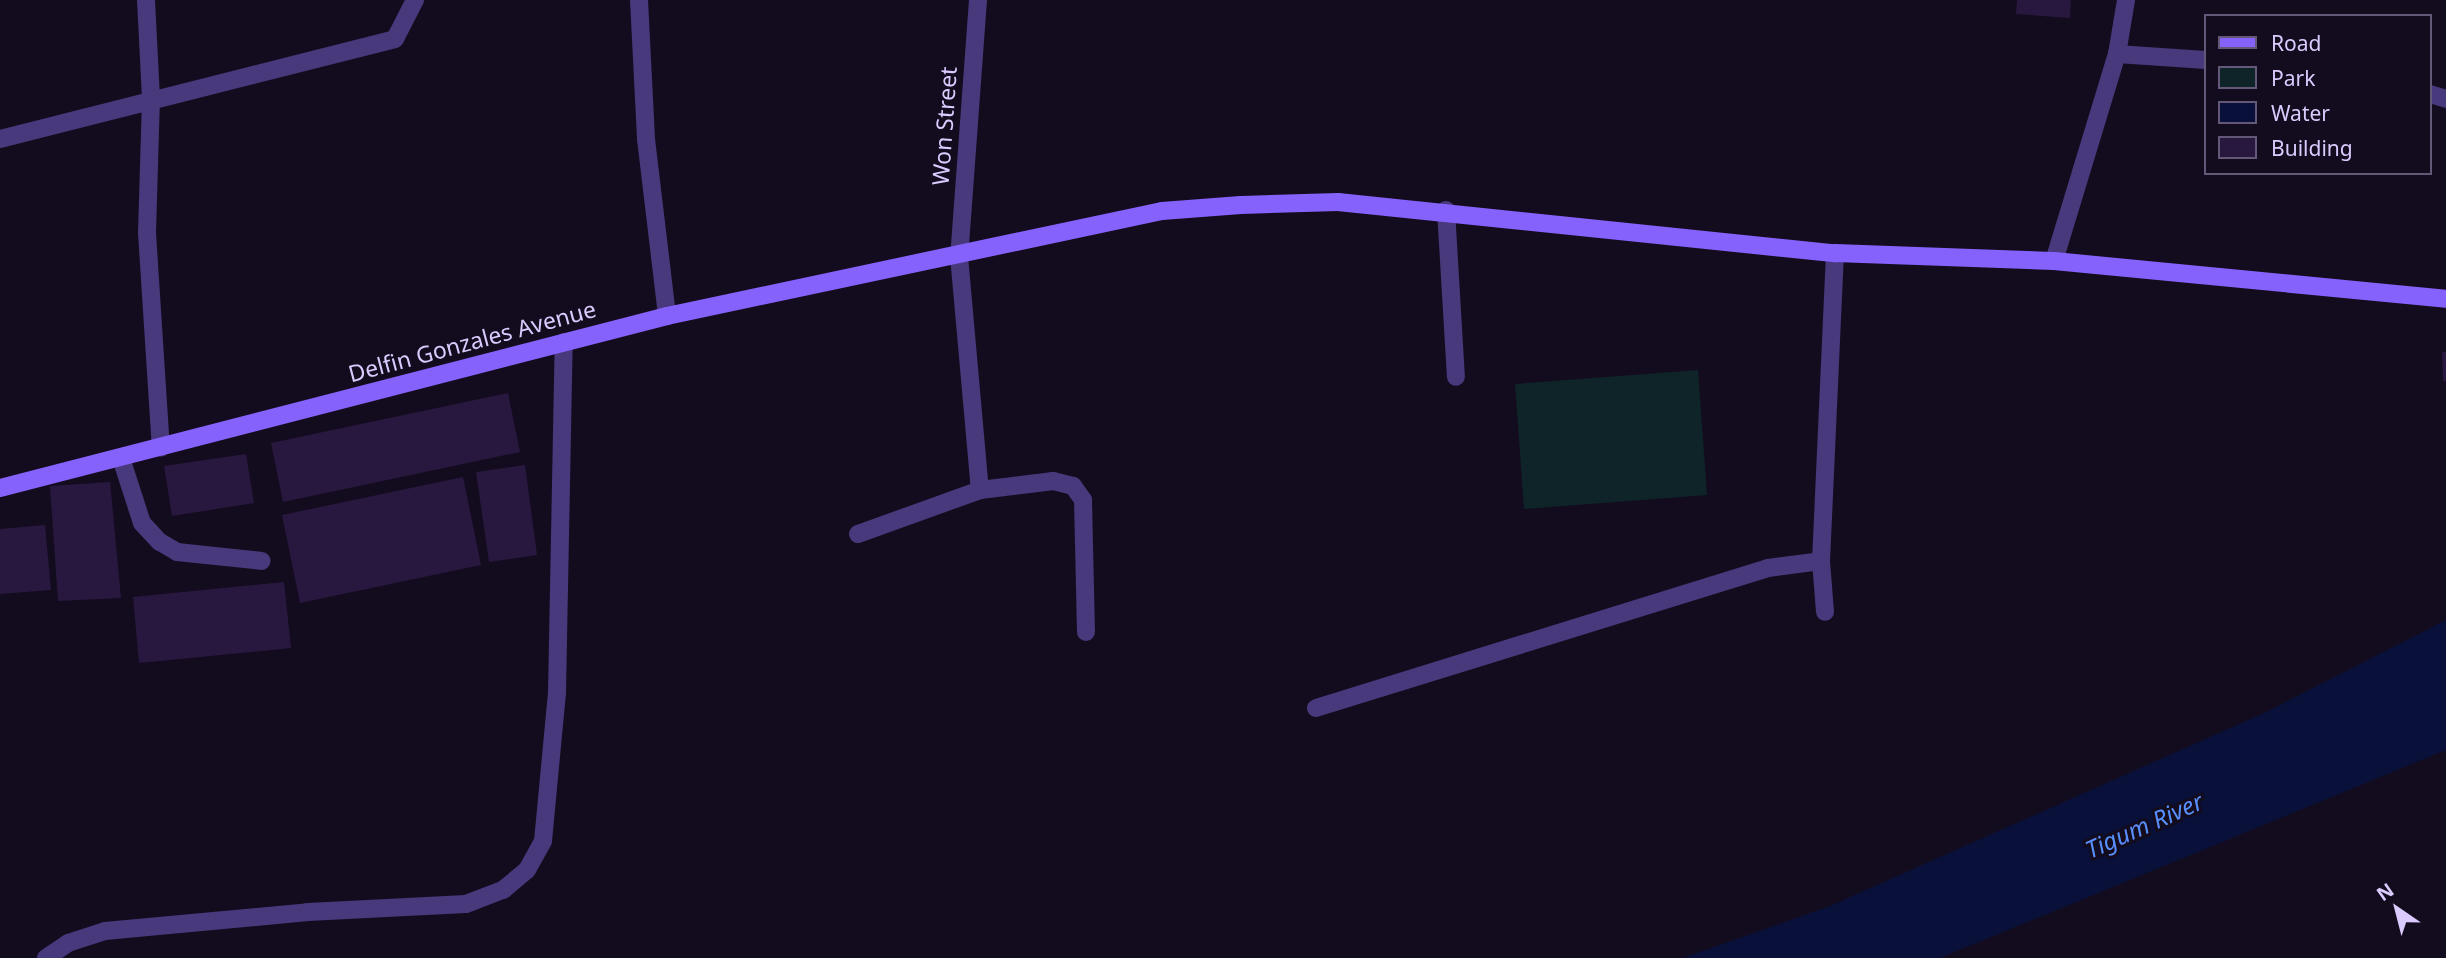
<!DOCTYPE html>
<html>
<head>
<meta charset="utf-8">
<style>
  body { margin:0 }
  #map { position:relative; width:2446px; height:958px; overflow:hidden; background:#130c1e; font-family:"Noto Sans",sans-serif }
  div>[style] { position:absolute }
  .green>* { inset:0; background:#0f2428 }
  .water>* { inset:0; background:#09113a }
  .building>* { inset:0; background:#28183f }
  .lane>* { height:18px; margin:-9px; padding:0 9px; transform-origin:9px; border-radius:9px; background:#48387c }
  .street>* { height:18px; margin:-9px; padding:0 9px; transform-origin:9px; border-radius:9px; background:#48387c }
  .secondary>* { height:18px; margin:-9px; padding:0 9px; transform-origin:9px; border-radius:9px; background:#8662fd }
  span { translate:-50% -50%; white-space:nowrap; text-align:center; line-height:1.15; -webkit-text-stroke:6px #130c1e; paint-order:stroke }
  .street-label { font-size:23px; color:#dbcafe }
  .water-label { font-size:24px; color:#598ffd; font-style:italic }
  .legend { position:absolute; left:2204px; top:14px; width:228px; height:161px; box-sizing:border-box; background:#130c1e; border:2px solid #635878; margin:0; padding:9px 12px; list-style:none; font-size:21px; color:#dbcafe }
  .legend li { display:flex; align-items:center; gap:14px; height:35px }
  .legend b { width:35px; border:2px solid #635878 }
  .north { position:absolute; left:2362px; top:874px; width:70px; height:70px; -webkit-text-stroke:5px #130c1e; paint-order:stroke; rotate:325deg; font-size:19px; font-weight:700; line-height:28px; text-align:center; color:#dbcafe }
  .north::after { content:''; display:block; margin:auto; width:24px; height:32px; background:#dbcafe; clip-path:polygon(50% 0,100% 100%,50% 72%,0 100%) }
</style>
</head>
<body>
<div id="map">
  <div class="green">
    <i style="clip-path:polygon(1698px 370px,1707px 495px,1524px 509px,1515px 384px)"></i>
  </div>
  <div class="water">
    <i style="clip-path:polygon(2446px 620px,2446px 750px,1940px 958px,1683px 958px,1830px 906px,2264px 713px)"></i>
  </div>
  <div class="building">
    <i style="clip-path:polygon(2017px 0,2071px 0,2070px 18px,2016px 14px)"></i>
    <i style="clip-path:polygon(2442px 352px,2446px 352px,2446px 381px,2443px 381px)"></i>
    <i style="clip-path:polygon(508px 393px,520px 452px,283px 502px,271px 443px)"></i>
    <i style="clip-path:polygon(246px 454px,254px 503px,172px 516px,164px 466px)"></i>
    <i style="clip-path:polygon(525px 465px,537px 555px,489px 562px,476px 472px)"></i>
    <i style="clip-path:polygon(463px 477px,481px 565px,300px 603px,282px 515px)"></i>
    <i style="clip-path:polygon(110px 482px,121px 598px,58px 601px,50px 486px)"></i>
    <i style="clip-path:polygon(45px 525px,51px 590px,0 594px,0 529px)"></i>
    <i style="clip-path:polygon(284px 582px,291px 648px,139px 663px,133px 597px)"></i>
  </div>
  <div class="lane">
    <i style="left:1446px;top:210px;width:167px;rotate:86.6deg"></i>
    <i style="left:121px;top:458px;width:68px;rotate:72.1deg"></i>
    <i style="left:142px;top:523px;width:26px;rotate:47deg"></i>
    <i style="left:160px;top:542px;width:20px;rotate:30deg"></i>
    <i style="left:177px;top:552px;width:85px;rotate:6deg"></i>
  </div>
  <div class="street">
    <i style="left:146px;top:0;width:98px;rotate:87.1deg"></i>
    <i style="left:151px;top:98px;width:135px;rotate:91.7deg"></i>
    <i style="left:147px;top:233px;width:215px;rotate:86.3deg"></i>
    <i style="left:639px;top:0;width:139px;rotate:87.1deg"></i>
    <i style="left:646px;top:139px;width:178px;rotate:83.2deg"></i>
    <i style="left:978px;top:0;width:257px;rotate:94.2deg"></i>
    <i style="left:959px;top:256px;width:235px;rotate:84.9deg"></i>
    <i style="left:980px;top:490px;width:74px;rotate:-7deg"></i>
    <i style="left:1053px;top:481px;width:21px;rotate:14deg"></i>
    <i style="left:1073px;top:486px;width:17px;rotate:54deg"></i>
    <i style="left:1083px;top:500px;width:132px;rotate:88.7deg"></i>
    <i style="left:2117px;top:54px;width:89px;rotate:3.9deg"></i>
    <i style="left:2430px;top:94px;width:17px;rotate:17deg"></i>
    <i style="left:0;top:139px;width:407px;rotate:-14.2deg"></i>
    <i style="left:395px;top:39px;width:44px;rotate:-62.9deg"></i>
    <i style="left:2054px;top:261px;width:216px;rotate:-73.1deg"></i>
    <i style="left:2117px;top:54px;width:55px;rotate:-80.5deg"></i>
    <i style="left:858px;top:534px;width:130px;rotate:-19.8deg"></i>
    <i style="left:1821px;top:561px;width:51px;rotate:85.5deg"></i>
    <i style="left:1316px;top:708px;width:473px;rotate:-17.2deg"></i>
    <i style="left:1768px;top:568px;width:53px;rotate:-7.5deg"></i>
    <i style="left:1821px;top:561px;width:308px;rotate:-87.4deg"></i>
    <i style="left:46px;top:958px;width:27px;rotate:-34deg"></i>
    <i style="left:68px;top:943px;width:39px;rotate:-18deg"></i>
    <i style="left:105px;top:931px;width:204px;rotate:-5.3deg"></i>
    <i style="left:308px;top:912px;width:158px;rotate:-2.9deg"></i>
    <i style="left:466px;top:904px;width:40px;rotate:-21deg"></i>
    <i style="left:503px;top:890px;width:31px;rotate:-40deg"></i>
    <i style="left:527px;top:870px;width:33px;rotate:-61deg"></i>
    <i style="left:543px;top:841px;width:150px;rotate:-84.6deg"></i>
    <i style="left:557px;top:692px;width:350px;rotate:-88.9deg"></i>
  </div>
  <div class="secondary">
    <i style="left:0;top:488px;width:689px;rotate:-14.46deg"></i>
    <i style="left:667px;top:316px;width:506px;rotate:-11.98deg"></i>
    <i style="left:1162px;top:211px;width:79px;rotate:-4.3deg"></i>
    <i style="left:1241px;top:205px;width:97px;rotate:-1.8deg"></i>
    <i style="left:1338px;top:202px;width:500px;rotate:5.9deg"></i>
    <i style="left:1835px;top:253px;width:219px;rotate:2.1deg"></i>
    <i style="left:2054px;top:261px;width:394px;rotate:5.5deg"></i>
  </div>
  <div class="street-label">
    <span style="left:944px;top:126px;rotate:-86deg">Won Street</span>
    <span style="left:472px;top:341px;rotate:-15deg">Delfin Gonzales Avenue</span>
  </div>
  <div class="water-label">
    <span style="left:2144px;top:825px;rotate:-24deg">Tigum River</span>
  </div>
  <ul class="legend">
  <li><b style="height:9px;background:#8662fd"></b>Road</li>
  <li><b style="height:19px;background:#0f2428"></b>Park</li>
  <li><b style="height:19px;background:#09113a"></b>Water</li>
  <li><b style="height:19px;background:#28183f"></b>Building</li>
  </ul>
  <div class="north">N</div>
</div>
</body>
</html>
